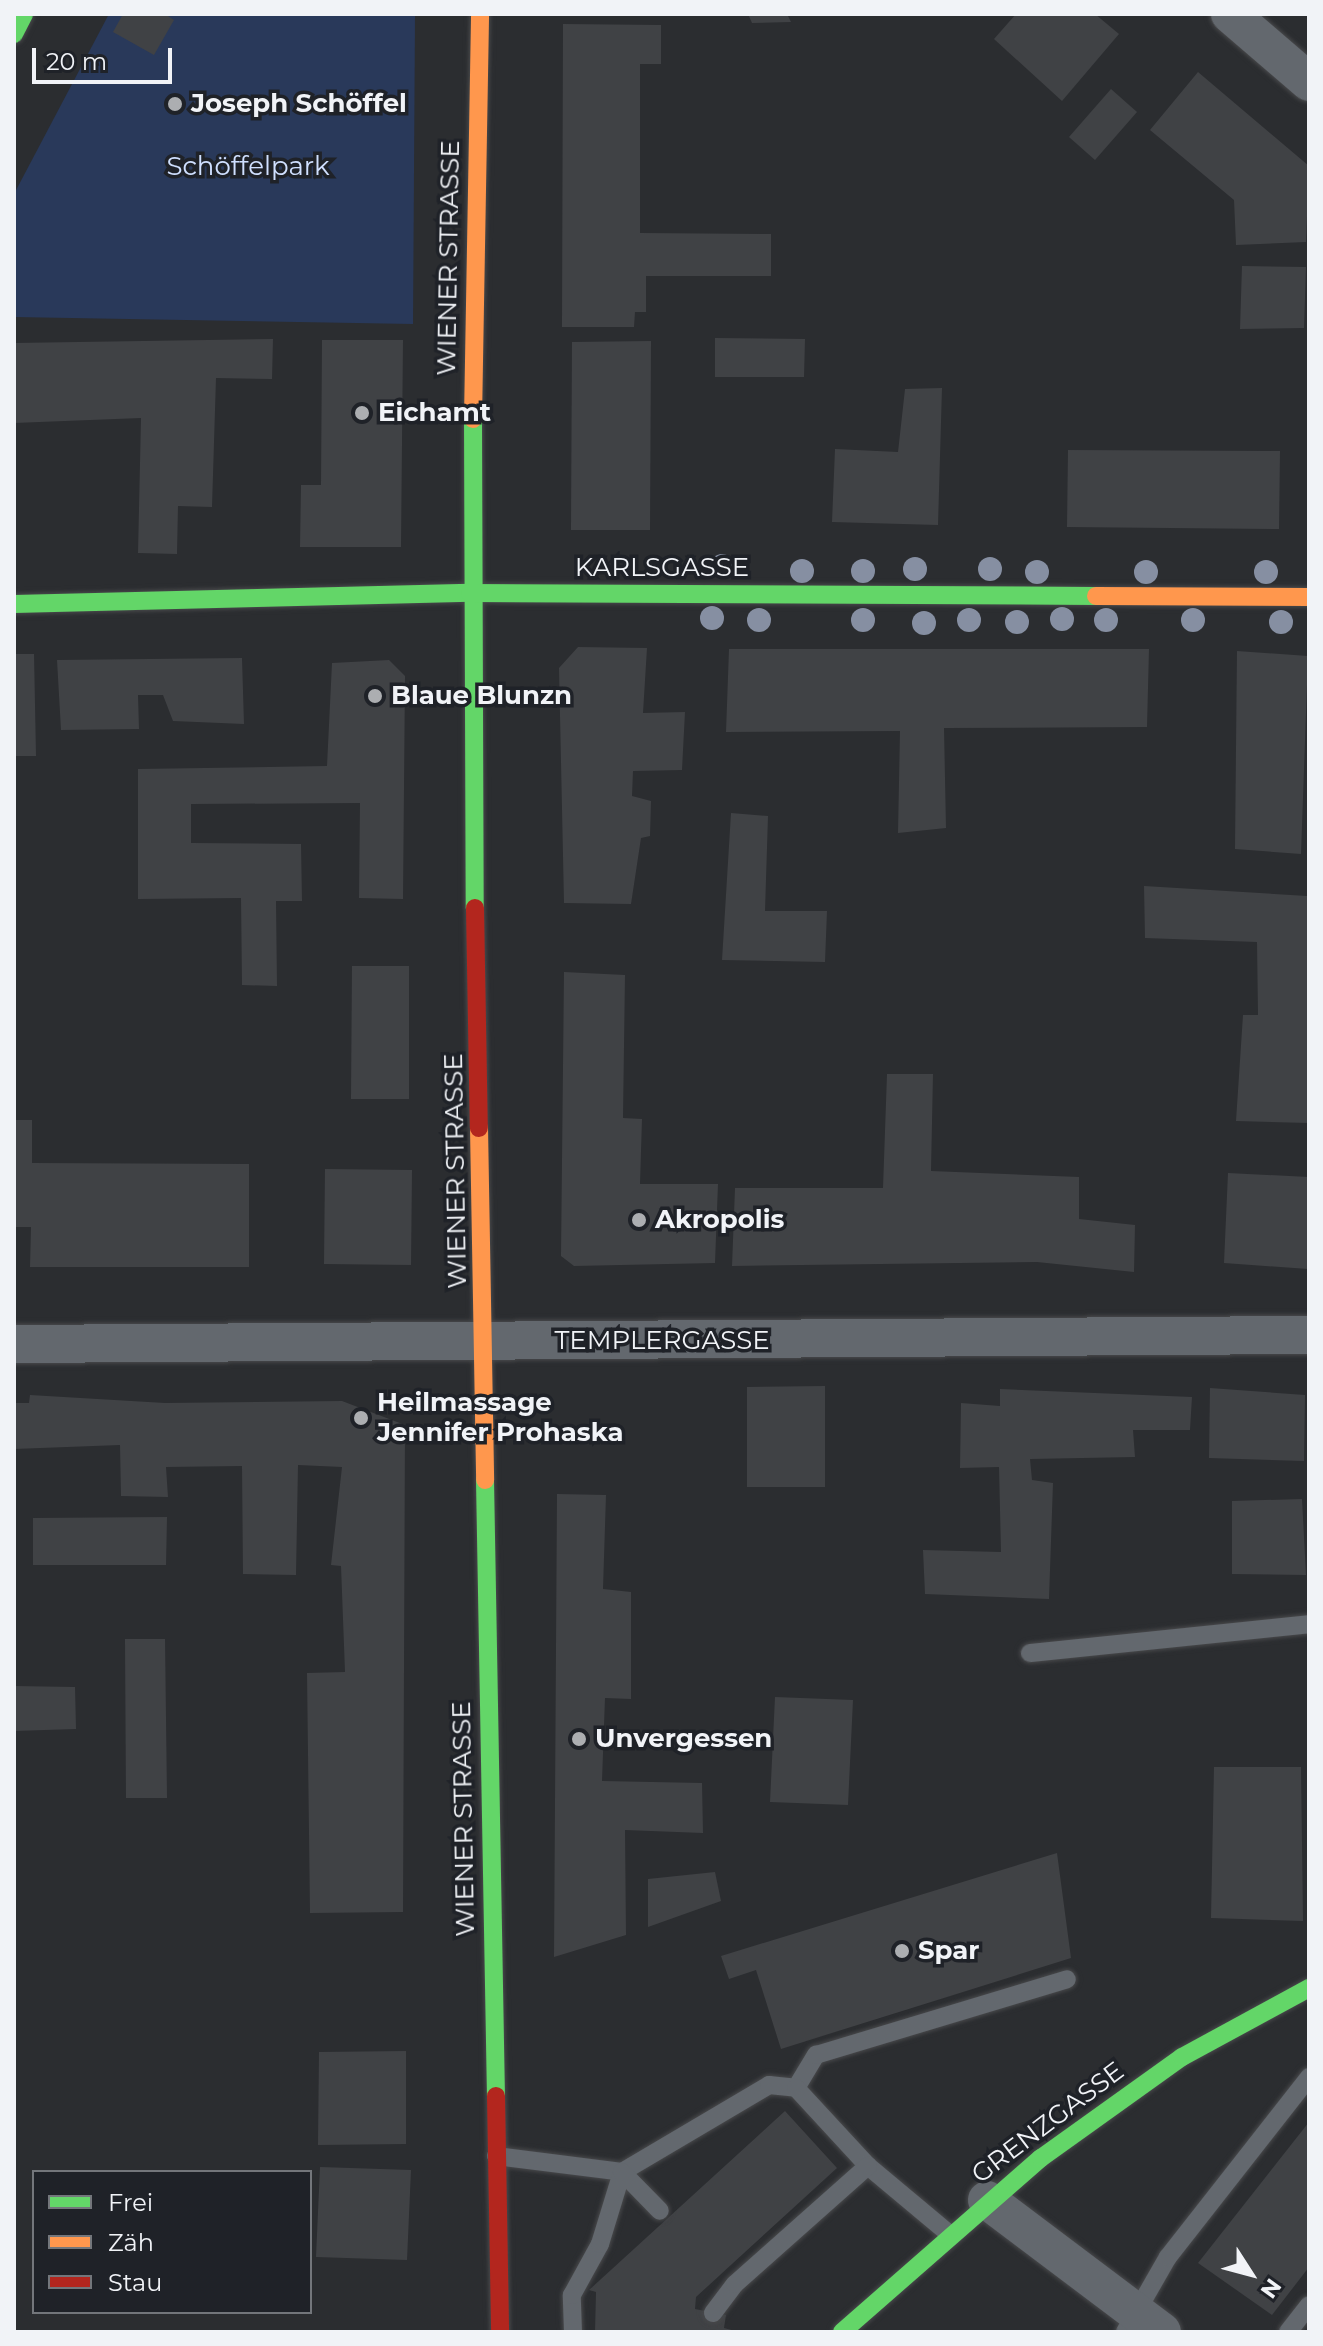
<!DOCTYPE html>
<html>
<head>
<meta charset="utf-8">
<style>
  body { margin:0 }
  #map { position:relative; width:1323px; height:2346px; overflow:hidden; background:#2b2d30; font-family:Montserrat,sans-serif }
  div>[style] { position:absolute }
  .green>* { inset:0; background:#29395a }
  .building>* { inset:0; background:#404245 }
  .roads { filter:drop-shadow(0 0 2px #48494b) drop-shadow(0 0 2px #48494b) }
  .lane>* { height:18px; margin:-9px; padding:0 9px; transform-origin:9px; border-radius:9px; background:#63686e }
  .street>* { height:38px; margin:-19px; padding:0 19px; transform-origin:19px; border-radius:19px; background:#63686e }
  .fast>* { height:18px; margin:-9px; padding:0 9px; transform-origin:9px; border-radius:9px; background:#63d668 }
  .slow>* { height:18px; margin:-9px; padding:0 9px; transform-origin:9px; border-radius:9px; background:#ff974d }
  .jam>* { height:18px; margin:-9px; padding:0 9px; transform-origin:9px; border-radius:9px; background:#b3261e }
  .trees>* { width:24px; height:24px; margin:-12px; border-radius:50%; background:#868fa2 }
  .dots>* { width:22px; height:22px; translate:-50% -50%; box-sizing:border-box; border:4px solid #1f2228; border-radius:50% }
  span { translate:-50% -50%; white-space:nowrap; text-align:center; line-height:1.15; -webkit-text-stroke:7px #1f2228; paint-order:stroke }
  .poi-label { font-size:26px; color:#f1f3f7; font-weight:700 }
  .left { translate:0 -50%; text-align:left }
  .park-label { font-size:26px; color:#d0e0ff }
  .street-label { font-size:26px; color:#f1f3f7 }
  .frame { position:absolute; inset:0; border:16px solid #f1f3f7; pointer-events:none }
  .legend { position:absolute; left:32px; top:2170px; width:280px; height:144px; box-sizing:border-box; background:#1f2228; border:2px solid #73767b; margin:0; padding:10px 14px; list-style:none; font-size:24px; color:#f1f3f7 }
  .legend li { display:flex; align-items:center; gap:16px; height:40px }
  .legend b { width:40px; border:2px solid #73767b }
  .north { position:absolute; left:1211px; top:2234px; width:80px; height:80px; -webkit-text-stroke:6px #1f2228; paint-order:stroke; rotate:126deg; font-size:22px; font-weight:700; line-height:32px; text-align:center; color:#f1f3f7 }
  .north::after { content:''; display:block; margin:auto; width:28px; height:36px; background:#f1f3f7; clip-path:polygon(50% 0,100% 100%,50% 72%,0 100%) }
  .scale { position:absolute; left:32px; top:48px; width:140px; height:36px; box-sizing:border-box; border:4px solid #f1f3f7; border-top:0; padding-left:10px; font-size:24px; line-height:28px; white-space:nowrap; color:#f1f3f7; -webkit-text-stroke:6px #1f2228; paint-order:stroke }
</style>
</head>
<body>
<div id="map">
  <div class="green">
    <i style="clip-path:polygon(109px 14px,415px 14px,413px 324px,14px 317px,14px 194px)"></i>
  </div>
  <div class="building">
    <i style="clip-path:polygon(123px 14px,165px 14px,174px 20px,154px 55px,113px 32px)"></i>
    <i style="clip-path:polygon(748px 14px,787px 14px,791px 22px,752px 23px)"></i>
    <i style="clip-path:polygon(1016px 14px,1095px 14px,1119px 34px,1062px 101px,994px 39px)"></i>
    <i style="clip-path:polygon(563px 24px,661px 25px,661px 64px,640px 64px,640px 233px,771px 234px,771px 276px,646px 276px,646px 312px,635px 312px,634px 327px,562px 327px)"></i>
    <i style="clip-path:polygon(1198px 72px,1309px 166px,1306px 242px,1236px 245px,1234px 200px,1150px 130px)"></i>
    <i style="clip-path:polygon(1111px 89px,1137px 112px,1095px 160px,1069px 137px)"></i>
    <i style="clip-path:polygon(1242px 266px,1306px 267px,1304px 328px,1240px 329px)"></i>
    <i style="clip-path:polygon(715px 338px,805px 339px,804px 377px,715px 377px)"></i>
    <i style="clip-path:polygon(273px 339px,272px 379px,216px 378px,212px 507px,178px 506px,177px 554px,138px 553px,141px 418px,14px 423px,14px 343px)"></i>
    <i style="clip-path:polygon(322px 340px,403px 340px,401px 547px,300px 547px,301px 485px,321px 485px)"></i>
    <i style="clip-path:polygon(651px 341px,650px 530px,571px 530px,572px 342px)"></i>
    <i style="clip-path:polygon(942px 388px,938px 525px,832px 522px,835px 449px,898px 452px,905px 389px)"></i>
    <i style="clip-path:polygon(1068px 450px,1280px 451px,1279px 529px,1067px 527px)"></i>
    <i style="clip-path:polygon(578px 647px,647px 648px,643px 713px,685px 712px,682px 770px,633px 771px,632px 796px,651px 801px,650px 836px,641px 838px,631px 904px,564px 903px,559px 668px)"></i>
    <i style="clip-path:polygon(729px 649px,1149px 649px,1147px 727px,944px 728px,946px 828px,898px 833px,900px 731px,726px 732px)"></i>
    <i style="clip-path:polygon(1237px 651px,1308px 656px,1301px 854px,1235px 849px)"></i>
    <i style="clip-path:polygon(14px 654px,34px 654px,36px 756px,14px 756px)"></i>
    <i style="clip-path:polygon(242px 658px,244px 724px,173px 721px,163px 695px,138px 695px,139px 729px,61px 730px,57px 660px)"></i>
    <i style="clip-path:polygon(389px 660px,405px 676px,403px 899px,359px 898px,360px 803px,191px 804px,191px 843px,301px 844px,302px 901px,276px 901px,277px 986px,242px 985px,241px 898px,138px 899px,138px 769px,327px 766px,332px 663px)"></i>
    <i style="clip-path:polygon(731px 813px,768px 816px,765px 911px,827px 911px,825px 962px,722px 960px)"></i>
    <i style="clip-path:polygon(1144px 886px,1307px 896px,1309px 1123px,1236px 1121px,1243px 1015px,1258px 1015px,1257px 942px,1145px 938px)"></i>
    <i style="clip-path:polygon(352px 966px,409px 966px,409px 1099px,351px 1099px)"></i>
    <i style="clip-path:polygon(564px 972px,625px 975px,623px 1118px,642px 1119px,640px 1184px,718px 1184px,715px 1263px,574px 1266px,561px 1256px)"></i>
    <i style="clip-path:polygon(887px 1074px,933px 1074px,931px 1171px,1079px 1177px,1079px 1219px,1135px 1225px,1134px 1272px,1037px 1262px,732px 1266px,735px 1188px,883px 1188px)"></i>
    <i style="clip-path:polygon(14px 1120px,32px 1120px,32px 1163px,249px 1164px,249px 1267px,30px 1267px,31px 1227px,14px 1227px)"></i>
    <i style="clip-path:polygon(325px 1169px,412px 1170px,411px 1265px,324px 1264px)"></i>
    <i style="clip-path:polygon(1228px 1173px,1309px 1177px,1308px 1269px,1224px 1263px)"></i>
    <i style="clip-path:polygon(825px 1386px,825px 1487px,747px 1487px,747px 1387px)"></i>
    <i style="clip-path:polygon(1210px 1388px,1305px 1395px,1304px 1461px,1209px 1458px)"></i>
    <i style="clip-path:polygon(1000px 1389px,1192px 1397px,1190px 1430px,1133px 1430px,1135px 1457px,1030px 1459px,1032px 1480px,1053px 1483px,1049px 1599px,925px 1594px,923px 1550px,1001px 1552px,999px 1467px,960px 1468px,961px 1403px,1000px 1406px)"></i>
    <i style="clip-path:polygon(30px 1395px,165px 1403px,342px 1401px,405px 1425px,403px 1912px,310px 1913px,307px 1673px,345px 1672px,341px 1566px,331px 1565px,342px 1467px,298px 1465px,296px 1575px,243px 1574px,242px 1466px,166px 1467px,168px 1497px,121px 1496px,120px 1445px,14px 1449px,14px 1403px,29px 1403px)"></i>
    <i style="clip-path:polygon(557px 1494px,606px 1495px,603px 1589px,631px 1592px,631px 1699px,605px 1698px,602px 1781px,702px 1783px,703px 1833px,625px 1830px,626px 1935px,554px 1957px)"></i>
    <i style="clip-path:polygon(1302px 1499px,1306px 1575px,1232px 1574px,1232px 1501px)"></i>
    <i style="clip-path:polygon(167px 1517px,166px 1565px,33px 1565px,33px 1518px)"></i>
    <i style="clip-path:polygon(125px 1639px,165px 1639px,167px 1798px,126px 1798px)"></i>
    <i style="clip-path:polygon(14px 1686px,75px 1687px,76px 1729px,14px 1731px)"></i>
    <i style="clip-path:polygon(775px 1697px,853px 1700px,848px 1805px,770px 1802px)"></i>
    <i style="clip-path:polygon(1214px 1767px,1301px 1767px,1303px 1921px,1211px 1918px)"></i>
    <i style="clip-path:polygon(1057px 1853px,1071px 1958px,781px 2049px,756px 1970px,729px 1979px,721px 1956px)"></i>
    <i style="clip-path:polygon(715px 1872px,721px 1901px,648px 1927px,648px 1879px)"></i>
    <i style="clip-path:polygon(406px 2051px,406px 2144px,318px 2145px,319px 2052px)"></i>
    <i style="clip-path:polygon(785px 2111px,837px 2168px,696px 2297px,695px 2309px,726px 2315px,724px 2328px,739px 2332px,595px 2332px,596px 2292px,589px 2290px)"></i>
    <i style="clip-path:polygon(1309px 2122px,1309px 2267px,1272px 2315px,1198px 2263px)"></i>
    <i style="clip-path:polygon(320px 2167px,411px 2170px,407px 2260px,316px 2257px)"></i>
  </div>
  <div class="roads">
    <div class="lane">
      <i style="left:1030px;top:1653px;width:281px;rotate:-5.9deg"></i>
      <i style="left:796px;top:2088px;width:39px;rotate:-59deg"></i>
      <i style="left:816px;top:2055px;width:262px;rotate:-16.8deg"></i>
      <i style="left:496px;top:2156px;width:127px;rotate:7.2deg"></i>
      <i style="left:622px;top:2172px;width:171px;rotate:-30.6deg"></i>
      <i style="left:769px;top:2085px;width:27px;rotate:6deg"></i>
      <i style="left:796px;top:2088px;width:106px;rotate:47.3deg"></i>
      <i style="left:868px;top:2166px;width:104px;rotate:39.9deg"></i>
      <i style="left:713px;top:2313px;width:36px;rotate:-53deg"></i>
      <i style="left:735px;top:2284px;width:178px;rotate:-41.6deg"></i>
      <i style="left:573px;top:2332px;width:37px;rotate:-92deg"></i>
      <i style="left:572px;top:2295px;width:58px;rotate:-61.2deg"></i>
      <i style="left:600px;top:2244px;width:75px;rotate:-73deg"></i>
      <i style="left:622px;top:2172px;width:54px;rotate:45.7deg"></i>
      <i style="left:1125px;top:2332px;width:86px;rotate:-60.2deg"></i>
      <i style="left:1168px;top:2257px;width:229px;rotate:-51.9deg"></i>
      <i style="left:1288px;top:2332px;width:34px;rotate:-52deg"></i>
    </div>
    <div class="street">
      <i style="left:1230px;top:14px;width:104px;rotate:40.7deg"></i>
      <i style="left:14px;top:1344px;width:1295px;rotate:-0.4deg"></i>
      <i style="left:987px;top:2200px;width:219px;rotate:37deg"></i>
    </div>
    <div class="fast">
      <i style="left:14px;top:34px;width:22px;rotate:-63deg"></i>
      <i style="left:473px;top:419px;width:489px;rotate:89.8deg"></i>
      <i style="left:14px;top:604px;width:456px;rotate:-1.4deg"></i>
      <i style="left:470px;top:593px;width:626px;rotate:0.27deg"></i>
      <i style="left:485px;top:1480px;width:616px;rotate:88.98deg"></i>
      <i style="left:842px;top:2332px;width:264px;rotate:-41.2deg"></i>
      <i style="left:1041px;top:2158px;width:173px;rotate:-35.6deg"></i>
      <i style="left:1182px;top:2057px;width:145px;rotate:-28.5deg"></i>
    </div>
    <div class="slow">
      <i style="left:473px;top:419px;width:405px;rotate:-89deg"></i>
      <i style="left:1096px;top:596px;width:213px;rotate:0.3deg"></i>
      <i style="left:479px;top:1128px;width:352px;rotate:89deg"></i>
    </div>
    <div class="jam">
      <i style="left:475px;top:908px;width:220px;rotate:89deg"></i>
      <i style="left:496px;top:2096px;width:236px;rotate:89deg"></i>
    </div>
  </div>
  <div class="trees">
    <i style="left:722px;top:566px"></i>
    <i style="left:915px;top:569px"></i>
    <i style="left:990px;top:569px"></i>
    <i style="left:802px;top:571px"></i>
    <i style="left:863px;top:571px"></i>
    <i style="left:1037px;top:572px"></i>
    <i style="left:1146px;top:572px"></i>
    <i style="left:1266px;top:572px"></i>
    <i style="left:712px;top:618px"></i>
    <i style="left:1062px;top:619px"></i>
    <i style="left:759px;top:620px"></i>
    <i style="left:863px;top:620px"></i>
    <i style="left:969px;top:620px"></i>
    <i style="left:1106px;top:620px"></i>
    <i style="left:1193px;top:620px"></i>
    <i style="left:1017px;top:622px"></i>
    <i style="left:1281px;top:622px"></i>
    <i style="left:924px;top:623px"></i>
  </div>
  <div class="dots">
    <i style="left:175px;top:104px;background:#acaeb1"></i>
    <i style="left:362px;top:413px;background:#acaeb1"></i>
    <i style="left:375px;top:696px;background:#acaeb1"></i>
    <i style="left:639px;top:1220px;background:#acaeb1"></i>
    <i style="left:361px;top:1418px;background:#acaeb1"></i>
    <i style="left:579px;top:1739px;background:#acaeb1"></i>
    <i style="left:902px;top:1951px;background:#acaeb1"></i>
  </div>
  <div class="poi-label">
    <span class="left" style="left:191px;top:104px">Joseph Schöffel</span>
    <span class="left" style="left:378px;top:413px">Eichamt</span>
    <span class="left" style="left:391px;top:696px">Blaue Blunzn</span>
    <span class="left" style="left:655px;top:1220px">Akropolis</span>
    <span class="left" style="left:377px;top:1418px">Heilmassage<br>Jennifer Prohaska</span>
    <span class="left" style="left:595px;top:1739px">Unvergessen</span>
    <span class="left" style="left:918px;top:1951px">Spar</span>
  </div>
  <div class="park-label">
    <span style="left:248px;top:167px">Schöffelpark</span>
  </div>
  <div class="street-label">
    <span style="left:449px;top:258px;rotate:-89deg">WIENER STRASSE</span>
    <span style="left:662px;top:568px">KARLSGASSE</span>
    <span style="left:456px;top:1171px;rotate:-91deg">WIENER STRASSE</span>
    <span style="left:662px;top:1341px">TEMPLERGASSE</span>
    <span style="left:464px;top:1819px;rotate:-91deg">WIENER STRASSE</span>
    <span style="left:1048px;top:2123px;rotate:-37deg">GRENZGASSE</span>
  </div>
  <div class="frame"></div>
  <ul class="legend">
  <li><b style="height:10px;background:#63d668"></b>Frei</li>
  <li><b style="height:10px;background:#ff974d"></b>Zäh</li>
  <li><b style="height:10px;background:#b3261e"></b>Stau</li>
  </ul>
  <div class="north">N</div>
  <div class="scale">20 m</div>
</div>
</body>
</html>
